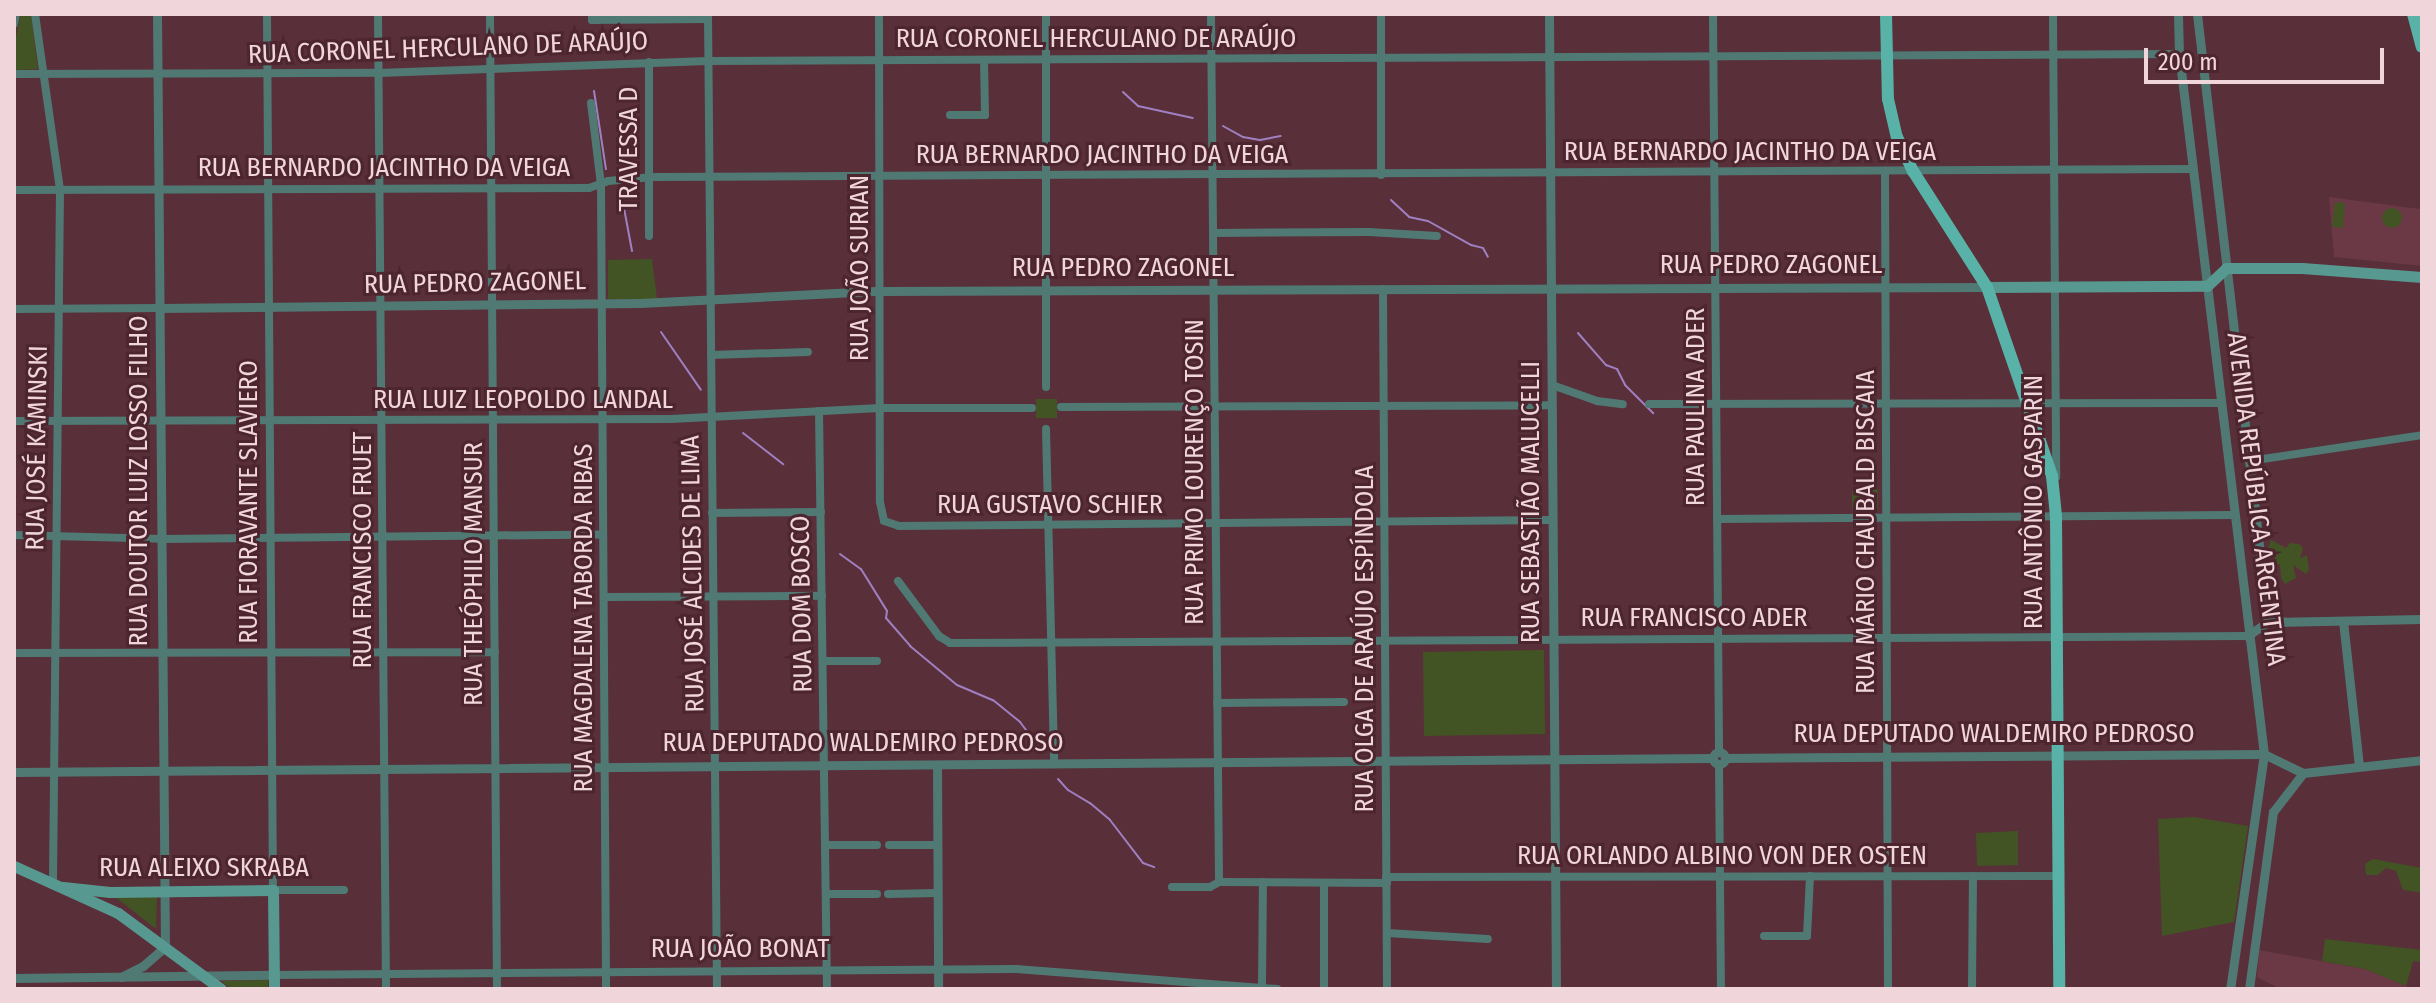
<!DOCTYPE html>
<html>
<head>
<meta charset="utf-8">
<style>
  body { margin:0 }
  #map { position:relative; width:2436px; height:1003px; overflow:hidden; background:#592f39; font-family:"Fira Sans Condensed",sans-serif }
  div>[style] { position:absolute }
  .built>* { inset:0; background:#6a3945 }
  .green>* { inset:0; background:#425424 }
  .round { border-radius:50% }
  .stream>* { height:2px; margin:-1px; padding:0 1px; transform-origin:1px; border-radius:1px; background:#a080c2 }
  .minor>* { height:8px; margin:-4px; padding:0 4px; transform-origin:4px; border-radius:4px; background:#507974 }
  .tertiary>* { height:9px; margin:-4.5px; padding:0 4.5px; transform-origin:4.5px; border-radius:4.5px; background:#507974 }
  .tertiary>.ring { margin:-4.5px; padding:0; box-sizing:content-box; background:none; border:9px solid #507974; border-radius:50% }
  .secondary>* { height:11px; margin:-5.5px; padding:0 5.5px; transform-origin:5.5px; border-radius:5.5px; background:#579991 }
  .primary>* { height:12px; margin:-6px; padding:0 6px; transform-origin:6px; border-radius:6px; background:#59b2a8 }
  span { translate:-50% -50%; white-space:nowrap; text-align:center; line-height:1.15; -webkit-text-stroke:6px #4d252f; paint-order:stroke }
  .street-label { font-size:26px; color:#f0d5da }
  .frame { position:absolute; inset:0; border:16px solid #f0d5da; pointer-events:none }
  .scale { position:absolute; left:2144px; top:48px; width:240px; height:36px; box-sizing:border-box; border:4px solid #f0d5da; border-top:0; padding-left:10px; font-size:24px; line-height:28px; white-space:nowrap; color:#f0d5da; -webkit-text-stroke:6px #4d252f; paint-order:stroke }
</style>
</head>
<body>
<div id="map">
  <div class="built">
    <i style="clip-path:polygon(2329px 197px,2420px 209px,2422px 266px,2334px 257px)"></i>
    <i style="clip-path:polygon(2259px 950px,2365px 969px,2413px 989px,2280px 989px,2257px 977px)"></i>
  </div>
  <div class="green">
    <i style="clip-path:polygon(21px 14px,31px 14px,38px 69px,14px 70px,14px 46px)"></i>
    <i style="clip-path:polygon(2335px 202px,2345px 203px,2343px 228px,2332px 227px)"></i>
    <i class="round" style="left:2382px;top:208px;width:20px;height:20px"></i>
    <i style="clip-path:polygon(652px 259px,657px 299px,608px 299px,608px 260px)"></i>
    <i style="clip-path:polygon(1036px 399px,1057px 399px,1057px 418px,1036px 418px)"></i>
    <i style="clip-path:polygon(1871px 477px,1877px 477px,1878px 509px,1852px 509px,1852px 491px)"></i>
    <i style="clip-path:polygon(2271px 540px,2286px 548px,2290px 543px,2299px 544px,2303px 548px,2300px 558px,2307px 555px,2309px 570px,2306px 574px,2293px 565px,2296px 578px,2285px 584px,2281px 578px,2280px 565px,2274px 563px,2276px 552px,2267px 551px)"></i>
    <i style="clip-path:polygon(1544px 650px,1545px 734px,1424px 736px,1423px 652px)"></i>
    <i style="clip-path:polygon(2194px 817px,2248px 826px,2234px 922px,2162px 936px,2158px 819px)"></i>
    <i style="clip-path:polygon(2018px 831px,2018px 865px,1977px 866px,1976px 833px)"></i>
    <i style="clip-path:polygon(2373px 859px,2422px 868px,2422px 893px,2403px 890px,2396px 871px,2386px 868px,2378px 875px,2366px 875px,2365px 864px)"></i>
    <i style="clip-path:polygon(114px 896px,157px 897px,156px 929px)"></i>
    <i style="clip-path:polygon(2325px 939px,2422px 950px,2422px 962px,2413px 961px,2406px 986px,2365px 969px,2322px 961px)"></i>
    <i style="clip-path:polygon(268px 980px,268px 989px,232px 989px,221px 981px)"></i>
  </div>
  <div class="stream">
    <i style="left:594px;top:91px;width:79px;rotate:81.3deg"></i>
    <i style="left:1123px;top:92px;width:21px;rotate:43deg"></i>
    <i style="left:1138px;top:106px;width:56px;rotate:12.3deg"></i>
    <i style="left:1223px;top:126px;width:23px;rotate:29deg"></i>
    <i style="left:1243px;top:137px;width:17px;rotate:10deg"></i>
    <i style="left:1260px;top:140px;width:21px;rotate:-11deg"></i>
    <i style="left:621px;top:192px;width:60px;rotate:79.4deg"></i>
    <i style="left:1391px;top:200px;width:25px;rotate:43deg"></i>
    <i style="left:1409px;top:217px;width:19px;rotate:12deg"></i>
    <i style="left:1428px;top:221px;width:49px;rotate:29.2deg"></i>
    <i style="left:1471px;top:245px;width:12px;rotate:14deg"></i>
    <i style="left:1483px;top:248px;width:10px;rotate:61deg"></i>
    <i style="left:661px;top:332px;width:70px;rotate:55.4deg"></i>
    <i style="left:1578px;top:333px;width:43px;rotate:48.8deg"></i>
    <i style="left:1606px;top:365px;width:12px;rotate:20deg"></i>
    <i style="left:1617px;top:369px;width:18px;rotate:63deg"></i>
    <i style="left:1625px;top:385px;width:40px;rotate:45deg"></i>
    <i style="left:743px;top:433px;width:51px;rotate:37.8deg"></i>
    <i style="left:840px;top:554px;width:26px;rotate:36deg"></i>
    <i style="left:861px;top:569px;width:49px;rotate:58.2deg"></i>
    <i style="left:887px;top:611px;width:7px;rotate:98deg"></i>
    <i style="left:886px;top:618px;width:37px;rotate:49deg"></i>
    <i style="left:910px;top:646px;width:61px;rotate:39.7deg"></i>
    <i style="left:957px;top:685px;width:39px;rotate:23deg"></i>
    <i style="left:993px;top:700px;width:35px;rotate:39deg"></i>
    <i style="left:1020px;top:722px;width:36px;rotate:53deg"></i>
    <i style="left:1058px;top:779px;width:15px;rotate:48deg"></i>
    <i style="left:1068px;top:790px;width:26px;rotate:31deg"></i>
    <i style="left:1090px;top:803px;width:26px;rotate:40deg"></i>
    <i style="left:1110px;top:820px;width:54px;rotate:52.5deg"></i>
    <i style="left:1143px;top:863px;width:12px;rotate:20deg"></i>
  </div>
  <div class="minor">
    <i style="left:35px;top:14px;width:178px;rotate:81.9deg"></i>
    <i style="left:60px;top:190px;width:693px;rotate:90.58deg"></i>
    <i style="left:267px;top:14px;width:876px;rotate:89.61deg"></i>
    <i style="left:273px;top:890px;width:71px"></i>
    <i style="left:378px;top:14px;width:975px;rotate:89.53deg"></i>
    <i style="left:490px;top:14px;width:975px;rotate:89.59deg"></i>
    <i style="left:592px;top:14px;width:6px;rotate:90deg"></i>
    <i style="left:592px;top:20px;width:116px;rotate:-0.5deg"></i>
    <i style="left:708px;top:14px;width:975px;rotate:89.47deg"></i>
    <i style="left:879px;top:14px;width:488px;rotate:89.9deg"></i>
    <i style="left:880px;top:502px;width:19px;rotate:78deg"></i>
    <i style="left:884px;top:521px;width:16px;rotate:18deg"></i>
    <i style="left:899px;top:526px;width:654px;rotate:-0.53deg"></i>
    <i style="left:1211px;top:14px;width:868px;rotate:89.47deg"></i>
    <i style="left:1381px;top:14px;width:161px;rotate:90deg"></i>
    <i style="left:1713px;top:14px;width:738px;rotate:89.53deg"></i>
    <i style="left:2053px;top:14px;width:463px;rotate:89.6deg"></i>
    <i style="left:14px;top:24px;width:10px;rotate:-79deg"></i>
    <i style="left:649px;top:62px;width:174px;rotate:90deg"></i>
    <i style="left:14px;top:74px;width:365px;rotate:-0.2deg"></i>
    <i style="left:379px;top:73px;width:329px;rotate:-2.1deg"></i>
    <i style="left:708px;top:61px;width:1471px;rotate:-0.27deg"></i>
    <i style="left:591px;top:103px;width:82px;rotate:83deg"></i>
    <i style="left:601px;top:184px;width:805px;rotate:89.64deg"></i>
    <i style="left:950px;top:115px;width:35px"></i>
    <i style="left:985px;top:115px;width:55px;rotate:-91deg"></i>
    <i style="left:1885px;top:172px;width:817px;rotate:89.79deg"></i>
    <i style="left:14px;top:190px;width:575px;rotate:-0.2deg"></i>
    <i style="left:589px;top:188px;width:20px;rotate:-20deg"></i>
    <i style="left:608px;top:181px;width:45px;rotate:-5.1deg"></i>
    <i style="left:653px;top:177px;width:1540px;rotate:-0.3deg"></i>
    <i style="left:1213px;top:233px;width:156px;rotate:-0.4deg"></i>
    <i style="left:1369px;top:232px;width:68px;rotate:3.4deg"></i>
    <i style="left:1383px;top:289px;width:700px;rotate:89.67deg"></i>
    <i style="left:14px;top:309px;width:146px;rotate:-0.4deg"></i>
    <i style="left:711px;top:355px;width:97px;rotate:-1.8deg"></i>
    <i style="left:1552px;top:385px;width:48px;rotate:19.6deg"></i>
    <i style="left:1597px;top:401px;width:26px;rotate:7deg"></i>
    <i style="left:1046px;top:387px;width:373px;rotate:-90deg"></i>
    <i style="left:1649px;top:404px;width:571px;rotate:-0.1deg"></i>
    <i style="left:1061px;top:407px;width:491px;rotate:-0.2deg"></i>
    <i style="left:819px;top:411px;width:578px;rotate:89.21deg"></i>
    <i style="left:14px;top:421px;width:657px;rotate:-0.17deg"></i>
    <i style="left:671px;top:419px;width:209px;rotate:-3deg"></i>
    <i style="left:880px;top:408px;width:152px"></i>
    <i style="left:1046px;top:429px;width:335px;rotate:88.6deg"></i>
    <i style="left:2249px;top:461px;width:175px;rotate:-8.5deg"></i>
    <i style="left:712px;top:513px;width:109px;rotate:-0.5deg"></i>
    <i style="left:1717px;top:519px;width:516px;rotate:-0.44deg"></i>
    <i style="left:14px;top:535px;width:148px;rotate:1.5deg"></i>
    <i style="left:162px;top:539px;width:441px;rotate:-0.6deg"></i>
    <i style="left:898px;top:581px;width:69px;rotate:53.3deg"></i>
    <i style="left:939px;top:636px;width:13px;rotate:32deg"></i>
    <i style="left:950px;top:643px;width:1297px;rotate:-0.31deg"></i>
    <i style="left:604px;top:597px;width:218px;rotate:-0.3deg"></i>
    <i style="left:14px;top:653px;width:481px;rotate:-0.1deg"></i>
    <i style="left:823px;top:661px;width:54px"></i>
    <i style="left:1217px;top:703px;width:127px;rotate:-0.5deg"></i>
    <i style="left:1719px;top:764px;width:225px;rotate:89.5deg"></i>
    <i style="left:825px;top:845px;width:52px"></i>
    <i style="left:889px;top:845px;width:48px"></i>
    <i style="left:1386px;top:877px;width:672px;rotate:-0.09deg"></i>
    <i style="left:1172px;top:887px;width:38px"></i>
    <i style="left:1210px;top:887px;width:10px;rotate:-29deg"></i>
    <i style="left:1219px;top:882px;width:168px;rotate:0.3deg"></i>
    <i style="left:826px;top:894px;width:51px"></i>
    <i style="left:888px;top:894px;width:50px;rotate:-1.1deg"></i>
    <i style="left:1387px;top:933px;width:101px;rotate:3.4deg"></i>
    <i style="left:1764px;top:936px;width:43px"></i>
    <i style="left:1807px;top:936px;width:60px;rotate:-87.1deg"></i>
    <i style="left:274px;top:975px;width:742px;rotate:-0.46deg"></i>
    <i style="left:1016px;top:969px;width:262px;rotate:4.4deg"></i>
    <i style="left:1262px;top:988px;width:106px;rotate:-89.5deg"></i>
    <i style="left:1324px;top:989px;width:106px;rotate:-90deg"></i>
    <i style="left:1972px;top:989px;width:113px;rotate:-89.5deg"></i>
  </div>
  <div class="tertiary">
    <i style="left:1549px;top:14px;width:975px;rotate:89.59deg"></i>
    <i style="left:2178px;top:14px;width:40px;rotate:88.6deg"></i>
    <i style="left:2179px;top:54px;width:705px;rotate:83.08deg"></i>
    <i style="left:2264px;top:754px;width:237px;rotate:98.2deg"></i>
    <i style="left:2197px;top:14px;width:612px;rotate:83.34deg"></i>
    <i style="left:160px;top:308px;width:480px;rotate:-0.6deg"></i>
    <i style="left:640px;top:303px;width:240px;rotate:-2.9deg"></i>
    <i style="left:880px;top:291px;width:1107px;rotate:-0.21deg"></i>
    <i style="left:2343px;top:621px;width:146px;rotate:83.7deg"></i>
    <i style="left:2268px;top:622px;width:154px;rotate:-1.1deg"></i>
    <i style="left:2247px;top:636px;width:25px;rotate:-34deg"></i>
    <i class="ring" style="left:1713px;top:752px;width:3px;height:3px"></i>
    <i style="left:1725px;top:758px;width:539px;rotate:-0.43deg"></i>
    <i style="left:2264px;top:754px;width:43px;rotate:26deg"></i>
    <i style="left:937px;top:765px;width:224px;rotate:89.7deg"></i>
    <i style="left:14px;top:772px;width:1699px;rotate:-0.47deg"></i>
    <i style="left:2303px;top:773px;width:120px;rotate:-6.2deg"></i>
    <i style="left:121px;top:977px;width:25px;rotate:-27deg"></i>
    <i style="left:143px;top:966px;width:29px;rotate:-41deg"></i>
    <i style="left:165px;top:947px;width:933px;rotate:-90.49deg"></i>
    <i style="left:14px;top:978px;width:260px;rotate:-0.7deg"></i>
    <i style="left:2249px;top:989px;width:179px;rotate:-82.3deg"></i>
    <i style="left:2273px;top:812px;width:49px;rotate:-52.4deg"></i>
  </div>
  <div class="secondary">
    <i style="left:1987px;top:287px;width:220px;rotate:-0.3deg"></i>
    <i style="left:2207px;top:286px;width:26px;rotate:-43deg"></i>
    <i style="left:2226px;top:268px;width:76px"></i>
    <i style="left:2302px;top:268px;width:120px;rotate:4.3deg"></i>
    <i style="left:14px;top:866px;width:114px;rotate:24.3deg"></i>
    <i style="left:118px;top:913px;width:128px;rotate:36.4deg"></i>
    <i style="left:63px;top:887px;width:47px;rotate:6.1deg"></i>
    <i style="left:110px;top:892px;width:163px;rotate:-0.7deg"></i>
    <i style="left:273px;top:890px;width:99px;rotate:89.4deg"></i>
  </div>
  <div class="primary">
    <i style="left:1886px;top:14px;width:85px;rotate:88.7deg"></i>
    <i style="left:1888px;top:99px;width:39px;rotate:77deg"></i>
    <i style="left:1897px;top:137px;width:38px;rotate:65deg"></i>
    <i style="left:1913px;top:171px;width:138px;rotate:57.5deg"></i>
    <i style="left:1987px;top:287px;width:200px;rotate:71deg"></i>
    <i style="left:2052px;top:476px;width:40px;rotate:84.3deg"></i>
    <i style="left:2056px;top:516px;width:473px;rotate:89.6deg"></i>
    <i style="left:2413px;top:14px;width:34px;rotate:75deg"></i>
  </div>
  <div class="street-label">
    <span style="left:1096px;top:39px">RUA CORONEL HERCULANO DE ARAÚJO</span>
    <span style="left:448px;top:48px;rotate:-2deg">RUA CORONEL HERCULANO DE ARAÚJO</span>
    <span style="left:629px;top:149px;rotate:-90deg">TRAVESSA D</span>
    <span style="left:1750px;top:152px">RUA BERNARDO JACINTHO DA VEIGA</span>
    <span style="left:1102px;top:155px">RUA BERNARDO JACINTHO DA VEIGA</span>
    <span style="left:384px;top:168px">RUA BERNARDO JACINTHO DA VEIGA</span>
    <span style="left:1771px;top:265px">RUA PEDRO ZAGONEL</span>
    <span style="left:860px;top:268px;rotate:-90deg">RUA JOÃO SURIAN</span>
    <span style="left:1123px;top:268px">RUA PEDRO ZAGONEL</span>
    <span style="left:475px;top:283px;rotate:-1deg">RUA PEDRO ZAGONEL</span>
    <span style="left:523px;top:400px">RUA LUIZ LEOPOLDO LANDAL</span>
    <span style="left:1696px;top:407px;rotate:-90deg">RUA PAULINA ADER</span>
    <span style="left:37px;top:448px;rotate:-89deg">RUA JOSÉ KAMINSKI</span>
    <span style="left:1195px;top:472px;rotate:-90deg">RUA PRIMO LOURENÇO TOSIN</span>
    <span style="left:139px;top:481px;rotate:-90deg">RUA DOUTOR LUIZ LOSSO FILHO</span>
    <span style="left:2256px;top:499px;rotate:83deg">AVENIDA REPÚBLICA ARGENTINA</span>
    <span style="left:249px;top:502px;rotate:-90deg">RUA FIORAVANTE SLAVIERO</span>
    <span style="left:1531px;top:502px;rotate:-90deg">RUA SEBASTIÃO MALUCELLI</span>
    <span style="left:2034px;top:502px;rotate:-90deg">RUA ANTÔNIO GASPARIN</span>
    <span style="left:1050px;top:505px">RUA GUSTAVO SCHIER</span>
    <span style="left:1866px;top:532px;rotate:-90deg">RUA MÁRIO CHAUBALD BISCAIA</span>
    <span style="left:363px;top:550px;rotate:-90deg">RUA FRANCISCO FRUET</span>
    <span style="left:474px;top:574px;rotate:-90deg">RUA THEÓPHILO MANSUR</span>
    <span style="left:693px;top:574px;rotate:-91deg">RUA JOSÉ ALCIDES DE LIMA</span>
    <span style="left:802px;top:604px;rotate:-91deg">RUA DOM BOSCO</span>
    <span style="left:584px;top:618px;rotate:-90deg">RUA MAGDALENA TABORDA RIBAS</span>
    <span style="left:1694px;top:618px">RUA FRANCISCO ADER</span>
    <span style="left:1365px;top:639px;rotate:-90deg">RUA OLGA DE ARAÚJO ESPÍNDOLA</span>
    <span style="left:1994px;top:734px">RUA DEPUTADO WALDEMIRO PEDROSO</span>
    <span style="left:863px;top:743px">RUA DEPUTADO WALDEMIRO PEDROSO</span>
    <span style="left:1722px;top:856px">RUA ORLANDO ALBINO VON DER OSTEN</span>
    <span style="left:204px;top:868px">RUA ALEIXO SKRABA</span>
    <span style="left:740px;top:949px">RUA JOÃO BONAT</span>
  </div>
  <div class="frame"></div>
  <div class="scale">200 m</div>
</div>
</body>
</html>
